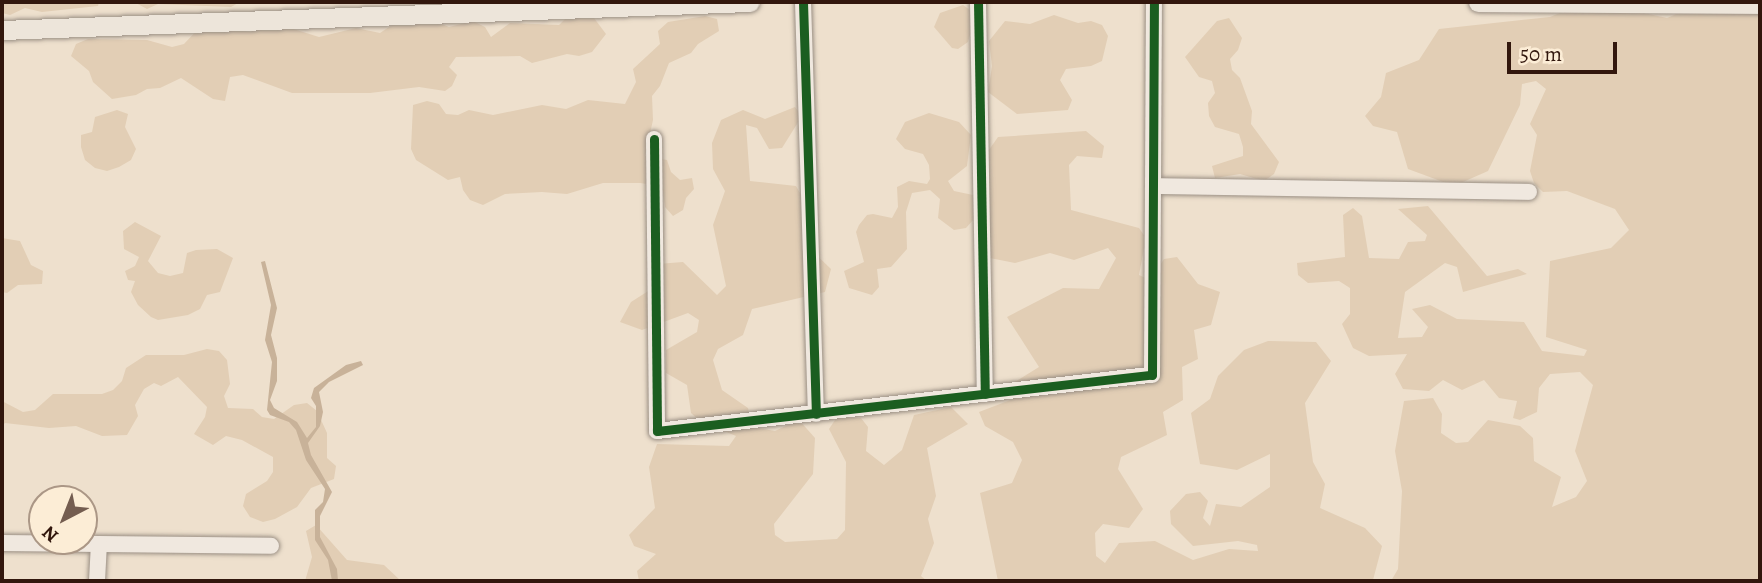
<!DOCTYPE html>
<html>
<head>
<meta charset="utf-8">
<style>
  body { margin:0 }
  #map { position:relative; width:1762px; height:583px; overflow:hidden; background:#eee0cd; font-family:Alegreya,serif }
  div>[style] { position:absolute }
  .green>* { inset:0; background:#e2ceb5 }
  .water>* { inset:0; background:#c8b299 }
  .roads { filter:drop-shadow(0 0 2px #9a8f84) drop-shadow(0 0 2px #9a8f84) }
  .minor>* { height:16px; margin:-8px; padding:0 8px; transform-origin:8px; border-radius:8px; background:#f0e8df }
  .major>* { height:19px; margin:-9.5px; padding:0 9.5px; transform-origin:9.5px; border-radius:9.5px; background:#ede5da }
  .cycleway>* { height:9px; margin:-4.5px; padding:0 4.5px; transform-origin:4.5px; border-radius:4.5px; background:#1b5e20 }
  span { translate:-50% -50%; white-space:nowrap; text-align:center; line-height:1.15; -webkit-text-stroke:7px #fcedd6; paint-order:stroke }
  .frame { position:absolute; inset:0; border:4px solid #32170d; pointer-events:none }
  .north { position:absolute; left:28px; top:485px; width:70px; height:70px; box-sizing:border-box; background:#fcedd6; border:2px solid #ab9786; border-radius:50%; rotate:222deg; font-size:19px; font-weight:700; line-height:28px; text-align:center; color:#32170d }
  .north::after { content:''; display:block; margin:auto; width:24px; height:32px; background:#745d50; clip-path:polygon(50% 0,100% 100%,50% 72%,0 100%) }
  .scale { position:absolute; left:1507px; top:42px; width:110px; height:32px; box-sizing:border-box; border:4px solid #32170d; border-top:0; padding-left:9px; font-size:21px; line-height:24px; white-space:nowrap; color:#32170d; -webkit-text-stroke:5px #fcedd6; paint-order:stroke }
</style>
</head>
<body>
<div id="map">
  <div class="green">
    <i style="clip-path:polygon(2px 2px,99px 2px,98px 6px,42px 12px,25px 8px,10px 15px,2px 13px)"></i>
    <i style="clip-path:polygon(134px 2px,240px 2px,231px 7px,158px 4px,147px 9px)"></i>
    <i style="clip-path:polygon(1705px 2px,1760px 9px,1760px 581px,1391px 581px,1398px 569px,1402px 491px,1395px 451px,1404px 401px,1433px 398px,1442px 414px,1441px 433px,1456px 443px,1468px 442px,1488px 420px,1520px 426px,1533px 438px,1534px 461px,1561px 477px,1552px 507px,1576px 497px,1587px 481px,1575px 451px,1593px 385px,1580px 372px,1550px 374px,1539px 388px,1537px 412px,1520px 420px,1513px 418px,1517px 401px,1499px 398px,1484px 380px,1462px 390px,1443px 380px,1429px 391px,1403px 389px,1395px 374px,1407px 354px,1369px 356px,1353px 348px,1342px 324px,1350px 314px,1350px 288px,1339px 281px,1308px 283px,1298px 275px,1297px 263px,1345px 257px,1343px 215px,1353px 208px,1362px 216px,1369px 258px,1399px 259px,1408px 242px,1425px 241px,1427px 235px,1398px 209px,1428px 206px,1487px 276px,1518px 269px,1527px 274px,1463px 292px,1457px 267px,1445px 263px,1405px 292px,1398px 338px,1422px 337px,1428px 327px,1412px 309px,1430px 305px,1457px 319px,1524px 322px,1542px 351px,1584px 356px,1587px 350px,1546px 337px,1550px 261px,1611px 248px,1629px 230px,1615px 209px,1567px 191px,1543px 192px,1534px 183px,1530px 171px,1537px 135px,1530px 124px,1546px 89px,1536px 81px,1522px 84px,1520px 105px,1488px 171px,1454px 186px,1408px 169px,1397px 132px,1373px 126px,1365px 116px,1381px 97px,1386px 73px,1419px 60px,1439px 29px,1550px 17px,1572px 8px,1617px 7px,1667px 18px)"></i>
    <i style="clip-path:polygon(963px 5px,973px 12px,973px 24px,968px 42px,958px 49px,952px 48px,934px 27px,940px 13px)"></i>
    <i style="clip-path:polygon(591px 14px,606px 34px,592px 52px,579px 56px,567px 54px,532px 63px,520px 56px,456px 57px,449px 67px,457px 75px,452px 86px,445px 91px,419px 87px,370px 93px,292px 93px,243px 75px,230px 77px,225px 101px,213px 99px,181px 78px,160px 88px,147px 89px,136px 95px,112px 99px,93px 82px,89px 71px,71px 56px,76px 44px,88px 39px,147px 40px,172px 47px,184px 44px,201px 26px,251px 32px,259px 24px,284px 26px,319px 37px,356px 28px,380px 33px,401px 19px,428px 18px,449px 27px,473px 21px,485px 27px,491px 37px,510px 23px,559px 25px,568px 16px)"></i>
    <i style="clip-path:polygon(1054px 15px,1078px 23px,1091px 21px,1102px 25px,1108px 36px,1102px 61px,1091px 66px,1066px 69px,1060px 80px,1072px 100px,1068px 110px,1017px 114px,988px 92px,992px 66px,989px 41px,1005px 21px,1030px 24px)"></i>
    <i style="clip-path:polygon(705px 16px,717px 19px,719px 31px,698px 44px,691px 53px,669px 63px,660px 86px,652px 96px,653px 120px,645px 156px,667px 160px,671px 172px,680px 180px,692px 178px,694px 189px,686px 198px,683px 210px,673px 216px,665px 207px,663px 193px,653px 185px,640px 183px,603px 183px,567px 194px,542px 192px,505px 194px,483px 205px,470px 200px,463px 190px,460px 177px,448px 180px,416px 160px,411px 149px,413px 105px,427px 101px,439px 104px,446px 114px,458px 115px,469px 110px,493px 115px,542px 105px,566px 109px,588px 100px,625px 104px,636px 82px,633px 69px,660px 44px,658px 31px,668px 22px)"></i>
    <i style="clip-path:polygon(1229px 18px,1242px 38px,1238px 50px,1230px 59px,1232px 70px,1240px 78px,1252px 111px,1251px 124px,1279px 162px,1274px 174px,1264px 181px,1240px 174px,1215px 178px,1212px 166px,1243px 156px,1243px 147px,1239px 134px,1215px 127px,1209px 116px,1208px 103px,1215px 93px,1212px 81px,1199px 77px,1185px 57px,1217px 21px)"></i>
    <i style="clip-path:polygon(795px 107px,802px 116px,782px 148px,769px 149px,757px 128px,746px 125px,750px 181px,796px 186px,808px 207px,804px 243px,831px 269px,825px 292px,752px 309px,743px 335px,718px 349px,713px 360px,722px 390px,748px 408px,752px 427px,775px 431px,799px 420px,815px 438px,813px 474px,774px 524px,775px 535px,785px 542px,837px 539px,845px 530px,846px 462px,829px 429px,837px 417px,861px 418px,868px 427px,866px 451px,884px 465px,902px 450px,914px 415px,951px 407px,968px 424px,927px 448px,936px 496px,928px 519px,934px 543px,921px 576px,927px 581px,639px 581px,637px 571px,656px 554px,634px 546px,629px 535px,655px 508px,649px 467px,657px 444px,729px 446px,736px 436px,700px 421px,691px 413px,687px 385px,666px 373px,666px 350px,697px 332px,699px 320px,688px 313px,642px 330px,620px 322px,631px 302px,653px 288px,658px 264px,683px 262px,717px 295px,726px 286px,713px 225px,725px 191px,713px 169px,712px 143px,721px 120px,743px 110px,765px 119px)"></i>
    <i style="clip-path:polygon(117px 110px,128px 114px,125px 127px,136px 149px,131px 160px,119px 167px,107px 171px,95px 168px,85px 160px,81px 147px,81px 135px,92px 132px,95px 117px)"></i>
    <i style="clip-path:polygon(929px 113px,959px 122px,971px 135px,967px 166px,948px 181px,954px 191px,973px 195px,976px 200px,974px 219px,966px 228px,954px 230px,938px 218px,940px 199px,930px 190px,912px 193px,906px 212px,907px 249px,891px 267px,877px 269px,879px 287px,872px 295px,849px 288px,844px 271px,864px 262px,856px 232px,859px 225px,867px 215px,873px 214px,892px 218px,898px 207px,897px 187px,909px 181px,927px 184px,930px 179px,929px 165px,923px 154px,905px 149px,896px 139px,905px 122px)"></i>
    <i style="clip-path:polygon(1086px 131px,1104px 146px,1102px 158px,1077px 156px,1069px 165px,1071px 210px,1139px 228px,1146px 238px,1139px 275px,1150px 280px,1164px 259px,1177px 257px,1198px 284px,1220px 292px,1211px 325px,1194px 330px,1198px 359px,1182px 367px,1183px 400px,1163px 412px,1167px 435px,1121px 457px,1118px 469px,1143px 509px,1129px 528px,1103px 524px,1095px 533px,1096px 556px,1105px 563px,1119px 543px,1155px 541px,1193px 560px,1229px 549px,1258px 551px,1257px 545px,1238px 541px,1193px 546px,1171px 524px,1170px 511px,1186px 494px,1200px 492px,1208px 501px,1203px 518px,1210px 526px,1216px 504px,1241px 507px,1270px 487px,1270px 454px,1237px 470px,1200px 464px,1191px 413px,1210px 399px,1218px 376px,1244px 350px,1268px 341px,1316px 342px,1331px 361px,1305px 403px,1313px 462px,1325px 484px,1320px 508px,1365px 528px,1382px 546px,1373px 580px,998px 581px,980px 493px,1012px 483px,1022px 460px,1013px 442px,985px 426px,979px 412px,1013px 399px,1010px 385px,1039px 367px,1007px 317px,1063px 288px,1099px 289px,1116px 258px,1108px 248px,1074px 260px,1050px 253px,1015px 263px,990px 258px,984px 157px,998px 137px)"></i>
    <i style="clip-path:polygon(135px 222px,161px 236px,148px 261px,158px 273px,170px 276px,183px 273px,187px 253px,196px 250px,217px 249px,233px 258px,220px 292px,207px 295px,200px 309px,188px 315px,158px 320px,151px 317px,138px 305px,131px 292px,135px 281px,128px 280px,125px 271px,135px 266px,139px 257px,124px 249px,123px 231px)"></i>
    <i style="clip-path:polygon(2px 238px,20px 241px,31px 265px,43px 271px,42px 284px,18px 285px,7px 293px,2px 292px)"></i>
    <i style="clip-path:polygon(207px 349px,219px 351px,227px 360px,230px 384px,224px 396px,228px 408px,253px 409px,262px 417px,274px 419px,294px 405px,307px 403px,317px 411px,327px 433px,327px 458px,336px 466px,334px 479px,311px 488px,297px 507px,275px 519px,263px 522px,250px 517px,243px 506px,246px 494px,267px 481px,273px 472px,273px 457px,242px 440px,226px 436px,213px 445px,194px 434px,205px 417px,207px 407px,178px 377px,161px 386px,154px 383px,144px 389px,135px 405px,138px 416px,127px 435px,102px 436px,76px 426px,49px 428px,5px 423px,2px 426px,2px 401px,23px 412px,35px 410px,53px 394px,102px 394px,113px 390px,122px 381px,126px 368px,146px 355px,184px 355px)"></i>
    <i style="clip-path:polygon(316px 525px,347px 560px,384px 565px,401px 581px,305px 581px,312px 557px,306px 531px)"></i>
  </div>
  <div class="water">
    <i style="clip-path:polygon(265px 261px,277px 308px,271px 335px,277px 358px,277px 381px,270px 400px,274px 408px,297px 422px,307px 438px,316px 427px,316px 406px,311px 398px,314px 388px,346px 365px,361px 361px,363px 365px,329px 382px,319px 392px,323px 412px,320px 426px,308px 443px,311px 455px,332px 492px,320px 516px,320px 537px,337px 569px,338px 581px,332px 581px,328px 560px,315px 540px,315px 510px,323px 502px,325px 489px,306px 460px,296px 430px,289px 422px,270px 415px,267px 410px,272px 362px,265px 340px,271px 305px,261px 262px)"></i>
  </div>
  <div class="roads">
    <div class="minor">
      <i style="left:803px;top:2px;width:412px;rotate:88.2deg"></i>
      <i style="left:978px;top:2px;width:392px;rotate:89deg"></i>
      <i style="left:654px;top:139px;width:292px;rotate:89.4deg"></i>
      <i style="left:657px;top:431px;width:498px;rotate:-6.5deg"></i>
      <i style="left:1152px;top:375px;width:373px;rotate:-89.7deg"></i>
      <i style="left:1153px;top:186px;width:376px;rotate:0.9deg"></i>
      <i style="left:2px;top:543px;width:269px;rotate:0.6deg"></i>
      <i style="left:97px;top:581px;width:37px;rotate:-87deg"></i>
    </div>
    <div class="major">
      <i style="left:1478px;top:2px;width:282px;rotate:0.4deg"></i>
      <i style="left:2px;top:30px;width:748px;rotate:-2.15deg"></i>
    </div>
  </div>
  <div class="cycleway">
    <i style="left:803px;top:2px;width:412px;rotate:88.2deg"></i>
    <i style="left:978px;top:2px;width:392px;rotate:89deg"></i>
    <i style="left:654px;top:139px;width:292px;rotate:89.4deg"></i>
    <i style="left:657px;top:431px;width:498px;rotate:-6.5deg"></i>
    <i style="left:1152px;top:375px;width:373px;rotate:-89.7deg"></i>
  </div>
  <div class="frame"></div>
  <div class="north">N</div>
  <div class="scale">50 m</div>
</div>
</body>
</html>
